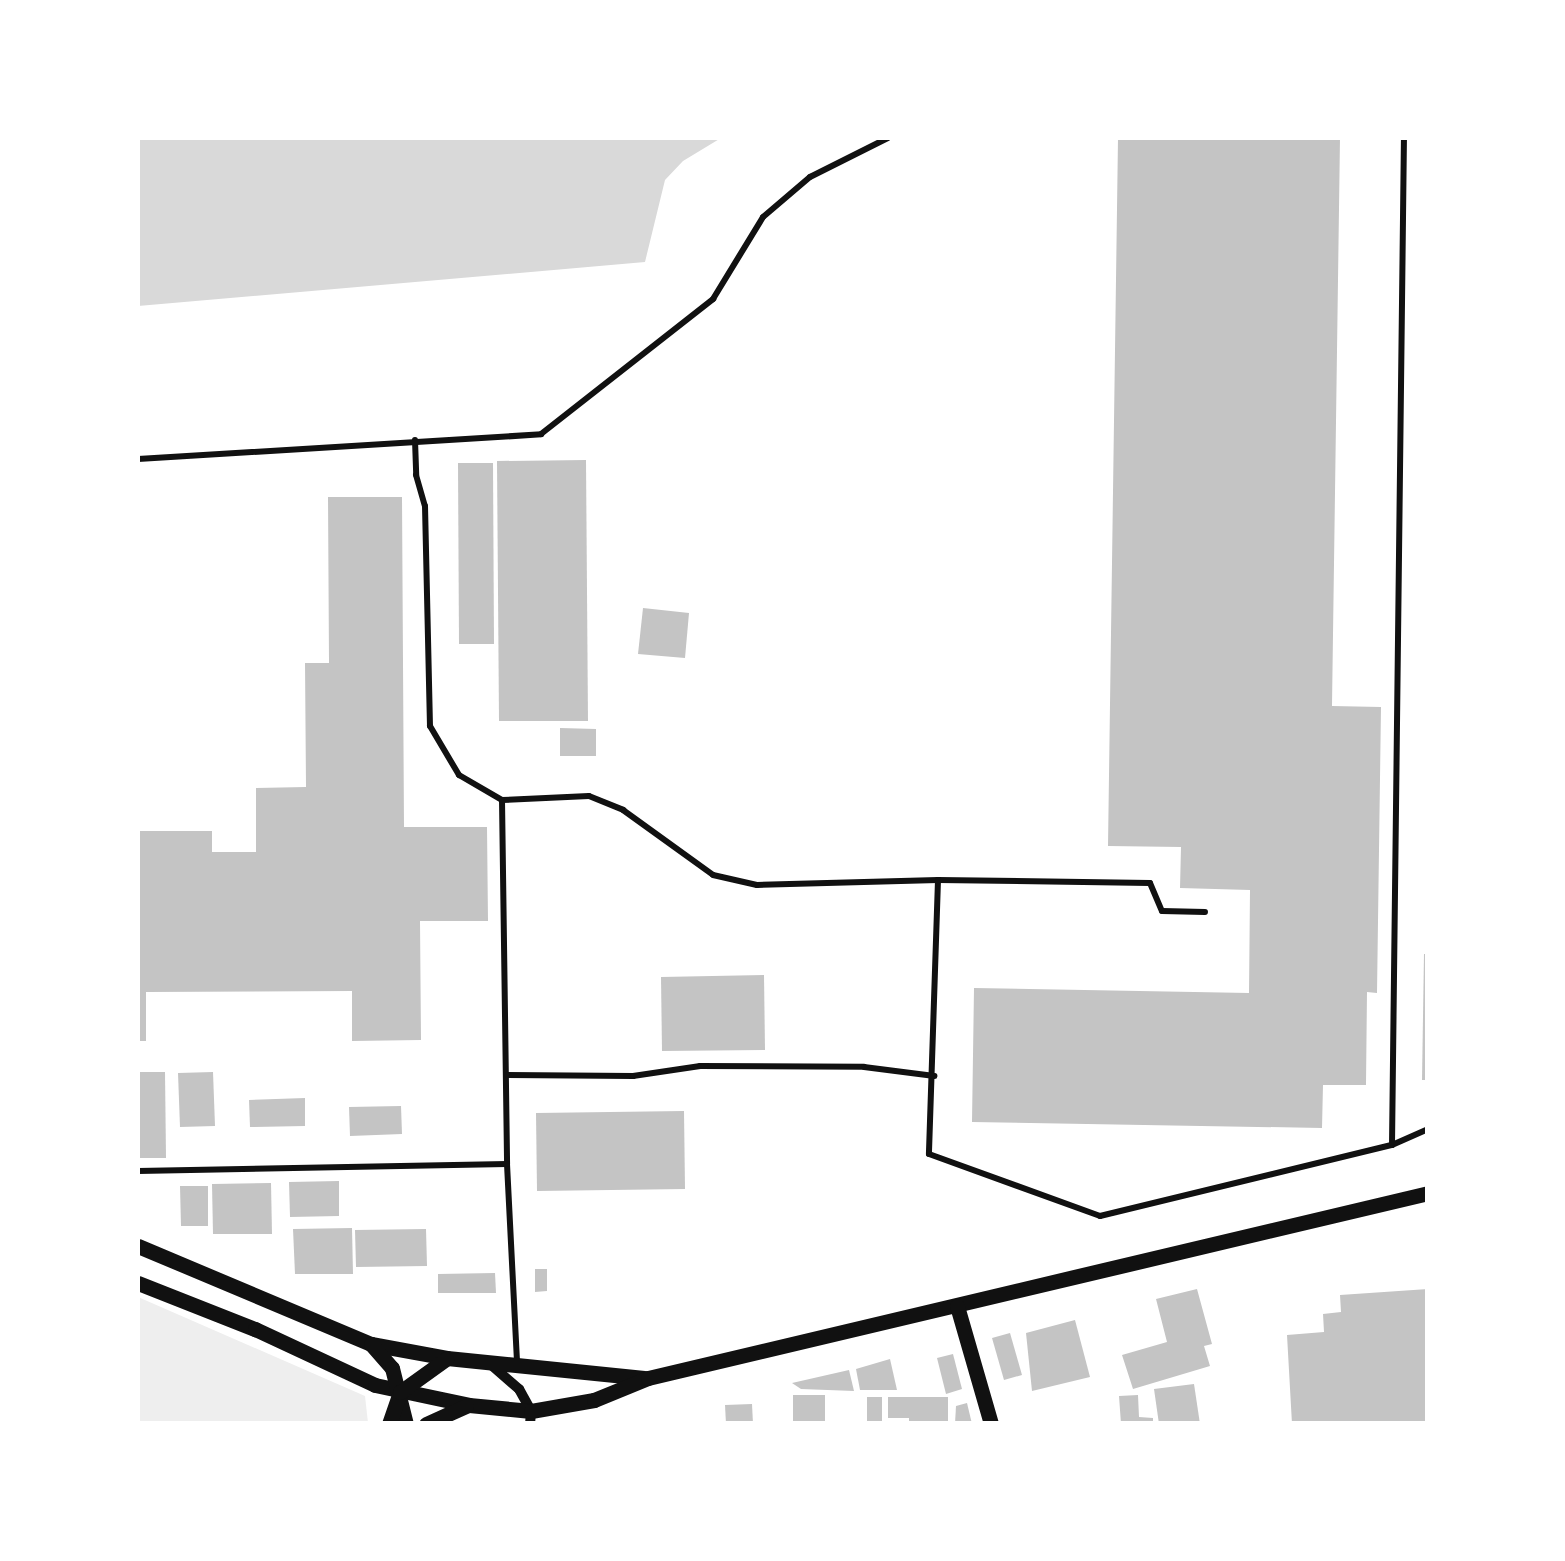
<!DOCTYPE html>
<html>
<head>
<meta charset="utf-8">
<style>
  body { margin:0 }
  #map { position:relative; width:1565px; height:1561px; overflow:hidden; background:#fff; font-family:"DM Sans",sans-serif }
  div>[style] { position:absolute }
  .green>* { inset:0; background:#eee }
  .water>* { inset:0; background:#d9d9d9 }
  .building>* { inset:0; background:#c4c4c4 }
  .service>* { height:6px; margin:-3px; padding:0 3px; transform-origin:3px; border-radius:3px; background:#111 }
  .minor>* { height:10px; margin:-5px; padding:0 5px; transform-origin:5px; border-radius:5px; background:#111 }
  .tertiary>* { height:15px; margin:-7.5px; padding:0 7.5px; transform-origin:7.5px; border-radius:7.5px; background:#111 }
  span { translate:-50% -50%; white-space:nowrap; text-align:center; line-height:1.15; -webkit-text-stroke:9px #fff; paint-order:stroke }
  .frame { position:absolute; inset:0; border:140px solid #fff; pointer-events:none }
</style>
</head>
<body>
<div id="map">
  <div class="green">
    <i style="clip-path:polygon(138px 1297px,365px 1396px,368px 1423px,138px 1423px)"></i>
  </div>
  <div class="water">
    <i style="clip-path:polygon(138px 138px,721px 138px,683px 161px,665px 180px,645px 262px,138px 306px)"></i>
  </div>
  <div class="building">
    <i style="clip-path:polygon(1118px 138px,1340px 138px,1332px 706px,1381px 707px,1377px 993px,1367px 992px,1366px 1085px,1323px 1085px,1322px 1128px,972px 1122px,974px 988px,1249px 993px,1250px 890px,1180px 888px,1181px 847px,1108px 846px)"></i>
    <i style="clip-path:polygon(586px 460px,588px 721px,499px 721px,497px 461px)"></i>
    <i style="clip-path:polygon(458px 463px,493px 463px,494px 644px,459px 644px)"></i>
    <i style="clip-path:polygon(328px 497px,402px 497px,404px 827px,487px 827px,488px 921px,420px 921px,421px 1040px,352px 1041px,352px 991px,146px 992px,146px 1041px,138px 1041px,138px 831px,212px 831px,212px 852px,256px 852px,256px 788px,306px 787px,305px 663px,329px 663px)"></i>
    <i style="clip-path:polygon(643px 608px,689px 613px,685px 658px,638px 654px)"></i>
    <i style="clip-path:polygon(560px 728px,596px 729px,596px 756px,560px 756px)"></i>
    <i style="clip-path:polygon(1424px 954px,1428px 954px,1428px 1080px,1422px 1080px)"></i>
    <i style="clip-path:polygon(764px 975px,765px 1050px,662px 1051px,661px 977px)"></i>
    <i style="clip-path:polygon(138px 1072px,165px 1072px,166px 1158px,138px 1158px)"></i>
    <i style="clip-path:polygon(213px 1072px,215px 1126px,180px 1127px,178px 1073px)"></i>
    <i style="clip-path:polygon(305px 1098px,305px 1126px,250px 1127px,249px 1100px)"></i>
    <i style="clip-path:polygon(401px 1106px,402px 1134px,350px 1136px,349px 1107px)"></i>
    <i style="clip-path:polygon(684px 1111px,685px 1189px,537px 1191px,536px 1113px)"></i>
    <i style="clip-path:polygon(339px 1181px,339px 1216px,290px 1217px,289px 1182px)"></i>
    <i style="clip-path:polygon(271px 1183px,272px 1234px,213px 1234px,212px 1184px)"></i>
    <i style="clip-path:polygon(180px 1186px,208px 1186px,208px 1226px,181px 1226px)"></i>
    <i style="clip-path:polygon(352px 1228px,353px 1274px,295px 1274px,293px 1229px)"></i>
    <i style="clip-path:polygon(426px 1229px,427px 1266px,356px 1267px,355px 1230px)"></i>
    <i style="clip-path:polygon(535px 1269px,547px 1269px,547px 1291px,535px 1292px)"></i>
    <i style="clip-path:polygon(495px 1273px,496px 1293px,438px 1293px,438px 1274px)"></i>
    <i style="clip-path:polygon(1197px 1289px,1212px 1344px,1204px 1346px,1210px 1366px,1133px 1389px,1122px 1355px,1167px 1342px,1156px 1299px)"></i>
    <i style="clip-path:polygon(1428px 1289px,1428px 1424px,1292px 1424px,1287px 1335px,1324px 1332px,1323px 1314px,1341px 1312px,1340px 1295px)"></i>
    <i style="clip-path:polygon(1075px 1320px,1090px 1377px,1032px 1391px,1026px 1333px)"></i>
    <i style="clip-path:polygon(1010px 1333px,1022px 1375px,1004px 1380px,992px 1338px)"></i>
    <i style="clip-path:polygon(953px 1354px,962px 1389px,946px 1394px,937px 1358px)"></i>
    <i style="clip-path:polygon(890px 1359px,897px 1390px,860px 1390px,856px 1369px)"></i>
    <i style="clip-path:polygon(849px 1370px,854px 1391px,801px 1389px,792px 1383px)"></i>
    <i style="clip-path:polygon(1194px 1384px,1200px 1424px,1159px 1424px,1154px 1389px)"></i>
    <i style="clip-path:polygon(793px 1395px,825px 1395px,825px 1424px,793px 1424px)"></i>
    <i style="clip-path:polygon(1138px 1395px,1139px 1417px,1153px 1418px,1153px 1424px,1121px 1424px,1119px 1396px)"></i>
    <i style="clip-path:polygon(867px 1397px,882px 1397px,882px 1424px,867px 1424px)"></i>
    <i style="clip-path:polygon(888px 1397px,948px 1397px,948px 1424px,909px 1424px,909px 1418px,888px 1418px)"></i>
    <i style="clip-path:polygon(967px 1403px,972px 1424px,955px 1424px,956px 1406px)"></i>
    <i style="clip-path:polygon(752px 1404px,753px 1424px,726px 1424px,725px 1405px)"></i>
  </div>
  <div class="service">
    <i style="left:415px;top:440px;width:35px;rotate:88deg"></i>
    <i style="left:416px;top:475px;width:32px;rotate:74deg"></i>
    <i style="left:425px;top:506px;width:220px;rotate:88.7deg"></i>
    <i style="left:430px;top:726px;width:57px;rotate:59.4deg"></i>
    <i style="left:459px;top:775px;width:50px;rotate:30.2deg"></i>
    <i style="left:502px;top:800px;width:87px;rotate:-2.6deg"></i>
    <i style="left:589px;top:796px;width:37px;rotate:22deg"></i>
    <i style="left:623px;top:810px;width:111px;rotate:35.8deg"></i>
    <i style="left:713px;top:875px;width:45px;rotate:12.8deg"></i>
    <i style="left:757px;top:885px;width:181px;rotate:-1.6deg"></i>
    <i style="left:938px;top:880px;width:212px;rotate:0.8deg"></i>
    <i style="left:1150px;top:883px;width:30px;rotate:67deg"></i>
    <i style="left:1162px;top:911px;width:43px;rotate:1.3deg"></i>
    <i style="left:138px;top:459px;width:404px;rotate:-3.5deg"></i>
    <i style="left:541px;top:434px;width:219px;rotate:-38.1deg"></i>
    <i style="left:713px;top:299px;width:96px;rotate:-58.6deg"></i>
    <i style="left:763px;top:217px;width:62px;rotate:-40.4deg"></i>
    <i style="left:810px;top:177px;width:87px;rotate:-26.6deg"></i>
    <i style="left:502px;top:800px;width:364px;rotate:89.2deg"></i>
    <i style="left:507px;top:1164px;width:199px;rotate:87.1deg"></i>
    <i style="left:938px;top:880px;width:274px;rotate:91.9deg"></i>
    <i style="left:929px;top:1154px;width:182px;rotate:19.9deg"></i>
    <i style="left:1100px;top:1216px;width:301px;rotate:-13.7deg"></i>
    <i style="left:1392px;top:1145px;width:39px;rotate:-24deg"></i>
    <i style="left:506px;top:1075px;width:127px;rotate:0.5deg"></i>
    <i style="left:633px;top:1076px;width:68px;rotate:-8.5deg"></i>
    <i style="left:700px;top:1066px;width:164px;rotate:0.3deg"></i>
    <i style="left:864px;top:1067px;width:71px;rotate:7.3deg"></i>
    <i style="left:1392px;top:1145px;width:1007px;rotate:-89.32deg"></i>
    <i style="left:138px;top:1171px;width:369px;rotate:-1.1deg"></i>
  </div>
  <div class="minor">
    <i style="left:489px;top:1363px;width:40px;rotate:41deg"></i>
    <i style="left:519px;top:1389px;width:25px;rotate:61deg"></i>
    <i style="left:531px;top:1411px;width:13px;rotate:94deg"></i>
  </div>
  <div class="tertiary">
    <i style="left:138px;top:1246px;width:253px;rotate:22.8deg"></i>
    <i style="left:371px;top:1344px;width:77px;rotate:10.4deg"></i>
    <i style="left:447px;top:1358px;width:198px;rotate:5.8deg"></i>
    <i style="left:138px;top:1283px;width:126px;rotate:21.5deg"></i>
    <i style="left:255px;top:1329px;width:132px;rotate:25deg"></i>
    <i style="left:375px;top:1385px;width:96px;rotate:12deg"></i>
    <i style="left:469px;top:1405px;width:62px;rotate:5.5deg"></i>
    <i style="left:531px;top:1411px;width:64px;rotate:-9.9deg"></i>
    <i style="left:594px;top:1400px;width:58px;rotate:-22.2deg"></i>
    <i style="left:648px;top:1378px;width:802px;rotate:-13.34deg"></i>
    <i style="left:957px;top:1306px;width:123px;rotate:73.9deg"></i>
    <i style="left:371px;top:1344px;width:32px;rotate:49deg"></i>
    <i style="left:392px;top:1368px;width:58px;rotate:76deg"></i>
    <i style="left:389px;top:1424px;width:34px;rotate:-71deg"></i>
    <i style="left:400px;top:1392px;width:57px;rotate:-35.7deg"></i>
    <i style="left:426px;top:1424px;width:44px;rotate:-24.2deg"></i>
  </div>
  <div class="frame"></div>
</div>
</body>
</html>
